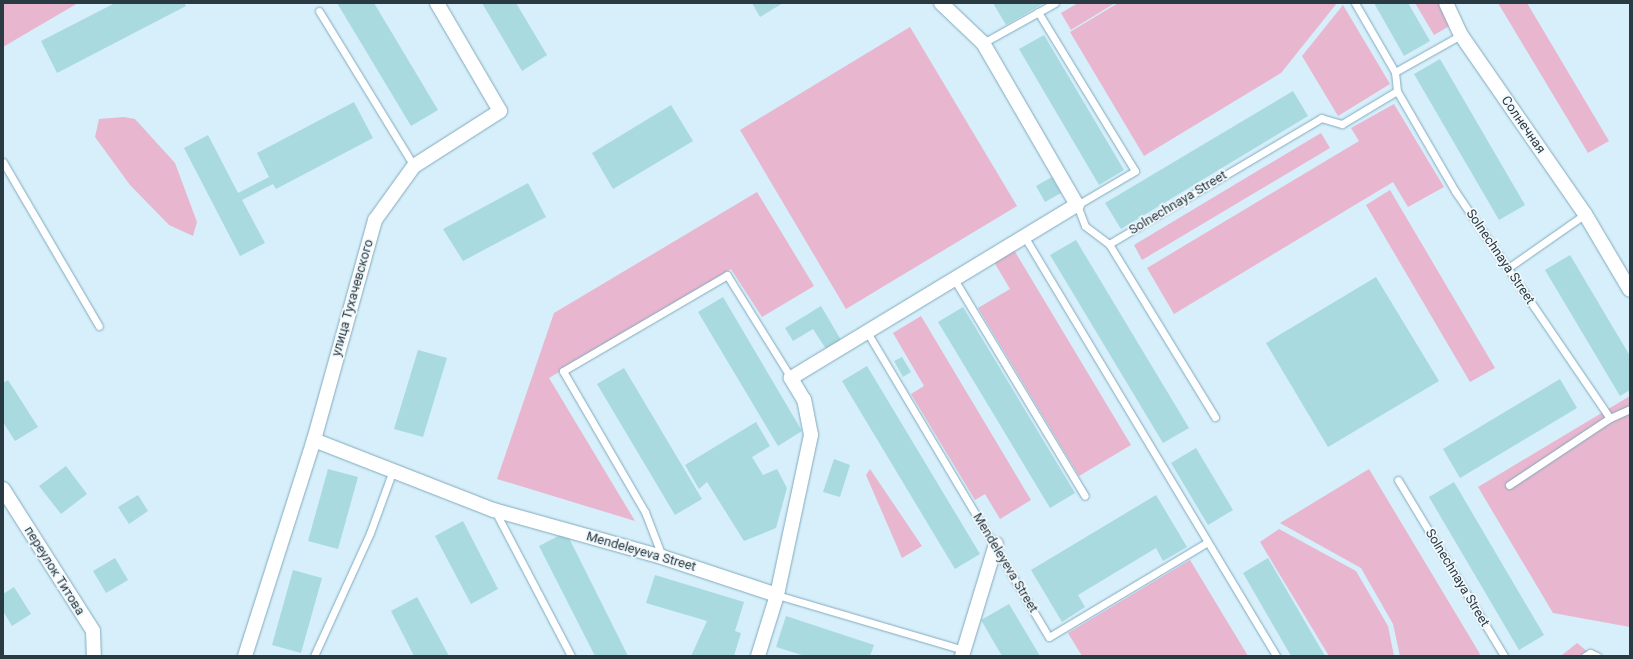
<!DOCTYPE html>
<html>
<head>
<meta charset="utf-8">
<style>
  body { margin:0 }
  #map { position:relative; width:1633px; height:659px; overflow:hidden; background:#d6effb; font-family:Roboto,sans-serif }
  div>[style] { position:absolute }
  .green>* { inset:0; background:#e8b6cf }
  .building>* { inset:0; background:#a9dae0 }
  .roads { filter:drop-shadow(0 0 1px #82aabc) drop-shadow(0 0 1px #82aabc) }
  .service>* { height:7px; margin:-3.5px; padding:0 3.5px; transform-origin:3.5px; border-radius:3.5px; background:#fff }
  .minor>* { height:14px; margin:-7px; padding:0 7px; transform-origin:7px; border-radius:7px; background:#fff }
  span { translate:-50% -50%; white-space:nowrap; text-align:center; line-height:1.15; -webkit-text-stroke:3.5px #f1f9fd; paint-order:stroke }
  .street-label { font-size:13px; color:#293a42 }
  .frame { position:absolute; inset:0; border:4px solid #293a42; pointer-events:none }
</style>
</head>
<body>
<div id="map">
  <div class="green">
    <i style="clip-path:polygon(3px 3px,78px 3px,3px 47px)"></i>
    <i style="clip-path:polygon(1078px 3px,1115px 3px,1071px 30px,1061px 13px)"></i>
    <i style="clip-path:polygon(1118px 3px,1337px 3px,1281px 73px,1144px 156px,1070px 32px)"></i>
    <i style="clip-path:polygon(1415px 3px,1440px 3px,1453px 24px,1434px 35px)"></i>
    <i style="clip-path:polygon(1498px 3px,1527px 3px,1609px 141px,1588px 153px)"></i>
    <i style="clip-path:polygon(1343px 5px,1390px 84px,1338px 116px,1302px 56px)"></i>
    <i style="clip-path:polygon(910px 27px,1017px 206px,846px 309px,740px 130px)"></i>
    <i style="clip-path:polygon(1394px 104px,1444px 187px,1408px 207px,1393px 182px,1174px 314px,1147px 268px,1359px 141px,1351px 128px)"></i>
    <i style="clip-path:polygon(124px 117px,135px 119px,175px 163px,197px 222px,193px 236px,169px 225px,130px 185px,95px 137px,99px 119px)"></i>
    <i style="clip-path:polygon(1321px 133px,1330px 148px,1142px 260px,1134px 245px)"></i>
    <i style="clip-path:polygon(1390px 190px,1495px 368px,1470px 382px,1366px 205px)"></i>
    <i style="clip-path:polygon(757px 192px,814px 286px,762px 317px,731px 269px,549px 378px,635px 521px,497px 479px,554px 313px)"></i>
    <i style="clip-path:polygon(1014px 250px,1131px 445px,1079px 476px,978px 308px,1010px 289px,994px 262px)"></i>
    <i style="clip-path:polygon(921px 316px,1031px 500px,1000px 519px,985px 494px,975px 500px,911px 394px,924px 386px,893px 333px)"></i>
    <i style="clip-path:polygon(1630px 396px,1630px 627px,1553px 613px,1478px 487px)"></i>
    <i style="clip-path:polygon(870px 469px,922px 546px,902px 558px,866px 475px)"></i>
    <i style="clip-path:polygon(1369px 469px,1480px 654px,1478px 656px,1400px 656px,1393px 624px,1361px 568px,1280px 523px)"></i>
    <i style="clip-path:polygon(1279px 529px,1356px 571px,1388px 626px,1394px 656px,1329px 656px,1260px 542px)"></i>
    <i style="clip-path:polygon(1190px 560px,1248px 656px,1082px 656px,1068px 633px)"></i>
    <i style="clip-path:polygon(1577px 643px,1593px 656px,1561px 656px)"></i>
  </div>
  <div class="building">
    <i style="clip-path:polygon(115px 3px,184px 3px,186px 6px,57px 73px,41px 41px)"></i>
    <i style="clip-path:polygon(337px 3px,374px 3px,438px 110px,411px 126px)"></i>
    <i style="clip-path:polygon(482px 3px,516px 3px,547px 55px,522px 71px)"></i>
    <i style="clip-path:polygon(752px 3px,783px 3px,760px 17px)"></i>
    <i style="clip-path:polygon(993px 3px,1044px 3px,1006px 25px)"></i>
    <i style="clip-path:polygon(1374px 3px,1408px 3px,1430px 41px,1404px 56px)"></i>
    <i style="clip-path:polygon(1044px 35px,1124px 170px,1099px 185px,1019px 49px)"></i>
    <i style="clip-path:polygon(1440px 59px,1525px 205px,1499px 220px,1414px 74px)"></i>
    <i style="clip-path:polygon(1293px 91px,1308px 116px,1121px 229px,1105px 203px)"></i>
    <i style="clip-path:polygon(354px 102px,373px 138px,276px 189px,273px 184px,242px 200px,265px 243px,240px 256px,184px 148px,208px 135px,238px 193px,269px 177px,257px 153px)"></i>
    <i style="clip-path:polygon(671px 105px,693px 141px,613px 189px,592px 153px)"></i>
    <i style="clip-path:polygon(1052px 177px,1061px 193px,1045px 202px,1036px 186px)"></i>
    <i style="clip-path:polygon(528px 183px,546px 217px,463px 261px,443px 229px)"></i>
    <i style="clip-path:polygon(1076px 240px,1189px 428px,1163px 443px,1050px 255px)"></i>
    <i style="clip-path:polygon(1570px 255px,1630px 356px,1630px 390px,1620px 396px,1545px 270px)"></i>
    <i style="clip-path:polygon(1376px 277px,1439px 381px,1328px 447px,1266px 343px)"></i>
    <i style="clip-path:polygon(723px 297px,802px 431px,778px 446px,698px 312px)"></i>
    <i style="clip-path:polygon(821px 306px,841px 340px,826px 349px,813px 329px,793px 341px,785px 328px)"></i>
    <i style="clip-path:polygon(963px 307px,1075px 493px,1050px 508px,938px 322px)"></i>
    <i style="clip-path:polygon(418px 350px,447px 358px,423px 437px,394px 429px)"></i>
    <i style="clip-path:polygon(902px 357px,911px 372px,903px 377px,894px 361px)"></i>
    <i style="clip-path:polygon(867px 366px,980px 554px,955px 569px,842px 381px)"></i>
    <i style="clip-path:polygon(624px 368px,702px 499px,675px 515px,597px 384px)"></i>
    <i style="clip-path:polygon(1560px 379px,1577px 408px,1460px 478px,1443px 449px)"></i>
    <i style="clip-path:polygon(8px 380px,38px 427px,15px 441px,3px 422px,3px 383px)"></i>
    <i style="clip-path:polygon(756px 422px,770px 446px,752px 457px,763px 475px,777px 469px,787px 488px,776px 528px,744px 541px,707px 482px,699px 489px,685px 465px)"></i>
    <i style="clip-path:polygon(1196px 448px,1233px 510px,1208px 525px,1171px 463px)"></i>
    <i style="clip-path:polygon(834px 459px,850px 465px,840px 497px,823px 492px)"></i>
    <i style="clip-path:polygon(66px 466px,87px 494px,61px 514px,39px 486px)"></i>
    <i style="clip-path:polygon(328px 469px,358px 477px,338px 549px,308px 541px)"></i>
    <i style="clip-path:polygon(1454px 482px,1544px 635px,1519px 650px,1429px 497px)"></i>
    <i style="clip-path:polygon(138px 495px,148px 511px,129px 524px,118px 507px)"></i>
    <i style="clip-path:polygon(1156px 495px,1187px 547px,1163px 561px,1156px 548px,1078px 595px,1085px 607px,1062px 622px,1031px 570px)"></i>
    <i style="clip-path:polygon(463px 521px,498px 589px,471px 604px,435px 536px)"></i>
    <i style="clip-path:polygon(566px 532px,628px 656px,595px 656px,539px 546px)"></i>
    <i style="clip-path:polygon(115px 558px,128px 580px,106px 593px,93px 571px)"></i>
    <i style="clip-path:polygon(1268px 558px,1325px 656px,1291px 656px,1243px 573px)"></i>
    <i style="clip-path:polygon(293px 570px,322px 578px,301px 653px,272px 645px)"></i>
    <i style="clip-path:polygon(655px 575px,744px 602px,735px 631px,741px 633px,734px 656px,691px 656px,707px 621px,646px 603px)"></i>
    <i style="clip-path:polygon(14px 587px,31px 614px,12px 626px,3px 611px,3px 594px)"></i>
    <i style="clip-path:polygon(417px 597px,449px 656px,414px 656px,391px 611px)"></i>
    <i style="clip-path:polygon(1009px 604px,1040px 656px,1002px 656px,981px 620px)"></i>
    <i style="clip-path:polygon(786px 616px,874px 645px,870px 656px,805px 656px,776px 647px)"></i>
  </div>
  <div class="roads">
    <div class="service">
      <i style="left:1355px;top:3px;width:80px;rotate:59.9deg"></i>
      <i style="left:1395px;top:72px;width:19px;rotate:84deg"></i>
      <i style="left:1397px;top:91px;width:116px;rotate:59.9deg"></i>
      <i style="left:1455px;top:191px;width:275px;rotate:55.7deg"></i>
      <i style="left:319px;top:11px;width:182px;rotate:58.5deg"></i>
      <i style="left:1038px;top:12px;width:186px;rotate:58.6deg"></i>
      <i style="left:1135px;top:171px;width:67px;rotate:149.6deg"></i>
      <i style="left:1077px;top:205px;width:22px;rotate:69deg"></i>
      <i style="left:1085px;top:226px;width:30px;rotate:37deg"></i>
      <i style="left:1109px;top:244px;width:203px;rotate:58.5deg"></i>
      <i style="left:983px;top:43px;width:82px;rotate:-29.1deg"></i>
      <i style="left:1395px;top:72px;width:76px;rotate:-29.3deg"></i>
      <i style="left:3px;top:162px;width:190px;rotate:59.7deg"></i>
      <i style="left:1024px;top:236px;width:490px;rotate:59deg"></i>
      <i style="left:1109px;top:244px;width:247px;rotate:-30.7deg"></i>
      <i style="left:1321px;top:118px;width:22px;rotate:16deg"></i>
      <i style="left:1342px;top:124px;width:64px;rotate:-31deg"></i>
      <i style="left:1508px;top:268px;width:94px;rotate:-35deg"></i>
      <i style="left:954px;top:279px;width:253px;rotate:58.9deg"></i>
      <i style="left:867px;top:332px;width:355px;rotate:59.2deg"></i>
      <i style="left:1049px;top:637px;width:183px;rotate:-30.9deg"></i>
      <i style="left:1398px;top:480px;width:205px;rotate:58.9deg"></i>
      <i style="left:1509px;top:485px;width:121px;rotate:-33.6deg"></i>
      <i style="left:1610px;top:418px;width:22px;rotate:-24deg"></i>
      <i style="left:495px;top:511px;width:164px;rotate:62.3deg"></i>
      <i style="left:662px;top:556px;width:47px;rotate:-111.1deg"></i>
      <i style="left:645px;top:512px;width:163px;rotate:-120.2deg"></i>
      <i style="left:563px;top:371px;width:190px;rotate:-30.3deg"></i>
      <i style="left:727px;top:275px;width:121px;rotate:58.1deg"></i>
      <i style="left:777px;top:595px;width:195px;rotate:16.4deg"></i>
      <i style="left:314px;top:656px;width:135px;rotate:-65.5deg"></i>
      <i style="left:370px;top:533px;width:64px;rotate:-69.9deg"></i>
      <i style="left:1585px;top:656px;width:6px;rotate:-31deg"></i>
      <i style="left:1590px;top:653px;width:8px;rotate:23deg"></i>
    </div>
    <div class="minor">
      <i style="left:1446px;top:3px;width:35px;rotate:65deg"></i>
      <i style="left:1461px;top:35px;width:218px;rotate:55.3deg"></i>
      <i style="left:1585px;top:214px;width:88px;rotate:59.4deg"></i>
      <i style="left:314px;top:440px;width:193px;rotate:21.3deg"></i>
      <i style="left:494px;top:510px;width:174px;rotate:15.6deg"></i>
      <i style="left:662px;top:557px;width:121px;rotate:18.3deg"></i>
      <i style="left:3px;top:489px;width:168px;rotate:57.6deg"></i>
      <i style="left:93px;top:631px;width:25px;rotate:88deg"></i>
      <i style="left:245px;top:656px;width:227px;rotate:-72.3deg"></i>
      <i style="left:314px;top:440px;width:228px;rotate:-74.5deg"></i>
      <i style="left:375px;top:220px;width:67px;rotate:-54.2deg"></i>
      <i style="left:414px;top:166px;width:102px;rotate:-32.6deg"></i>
      <i style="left:500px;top:111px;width:125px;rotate:-120.3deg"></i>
      <i style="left:758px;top:656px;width:64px;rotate:-72.7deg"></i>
      <i style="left:777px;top:595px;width:164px;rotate:-78deg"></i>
      <i style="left:811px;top:435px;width:36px;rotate:-101deg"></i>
      <i style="left:804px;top:400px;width:26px;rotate:-121deg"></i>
      <i style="left:791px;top:378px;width:334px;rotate:-31.2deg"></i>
      <i style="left:1077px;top:205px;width:187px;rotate:-120.1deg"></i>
      <i style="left:983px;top:43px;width:58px;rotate:-136.4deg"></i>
      <i style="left:962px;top:656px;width:117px;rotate:-73.1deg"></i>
    </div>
  </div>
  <div class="street-label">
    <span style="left:1523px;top:125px;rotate:55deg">Солнечная</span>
    <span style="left:1178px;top:203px;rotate:-31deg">Solnechnaya Street</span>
    <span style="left:1500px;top:257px;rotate:56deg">Solnechnaya Street</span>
    <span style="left:353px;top:298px;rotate:-74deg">улица Тухачевского</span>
    <span style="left:641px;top:552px;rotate:16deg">Mendeleyeva Street</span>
    <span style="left:1005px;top:563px;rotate:59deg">Mendeleyeva Street</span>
    <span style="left:54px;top:571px;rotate:58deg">переулок Титова</span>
    <span style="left:1457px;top:578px;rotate:59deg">Solnechnaya Street</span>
  </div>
  <div class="frame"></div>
</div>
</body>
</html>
